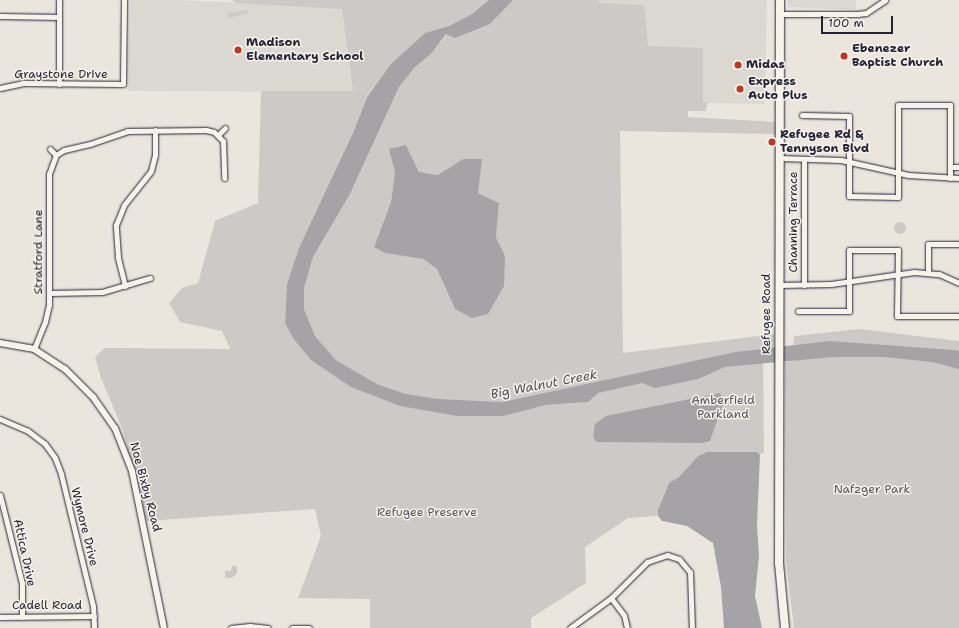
<!DOCTYPE html>
<html>
<head>
<meta charset="utf-8">
<style>
  body { margin:0 }
  #map { position:relative; width:959px; height:628px; overflow:hidden; background:#eae6de; font-family:"Shantell Sans",sans-serif }
  div>[style] { position:absolute }
  .built>* { inset:0; background:#dbd8d2 }
  .green>* { inset:0; background:#cdc9c6 }
  .round { border-radius:50% }
  .water>* { inset:0; background:#a6a3a6 }
  .roads { filter:drop-shadow(0 0 1px #22223b) drop-shadow(0 0 1px #22223b) }
  .minor>* { height:5px; margin:-2.5px; padding:0 2.5px; transform-origin:2.5px; border-radius:2.5px; background:#f7f3e8 }
  .tertiary>* { height:6px; margin:-3px; padding:0 3px; transform-origin:3px; border-radius:3px; background:#f7f3e8 }
  .primary>* { height:8px; margin:-4px; padding:0 4px; transform-origin:4px; border-radius:4px; background:#f7f3e8 }
  .dots>* { width:11px; height:11px; translate:-50% -50%; box-sizing:border-box; border:2px solid #f7f3e8; border-radius:50% }
  span { translate:-50% -50%; white-space:nowrap; text-align:center; line-height:1.15; -webkit-text-stroke:3px #f7f3e8; paint-order:stroke }
  .poi-label { font-size:12px; color:#22223b; font-weight:700 }
  .left { translate:0 -50%; text-align:left }
  .street-label { font-size:12px; color:#22223b }
  .park-label { font-size:12px; color:#555465 }
  .water-label { font-size:13px; color:#504f60; font-style:italic }
  .scale { position:absolute; left:821px; top:16px; width:72px; height:18px; box-sizing:border-box; border:2px solid #22223b; border-top:0; padding-left:5px; font-size:12px; line-height:14px; white-space:nowrap; color:#22223b; -webkit-text-stroke:3px #f7f3e8; paint-order:stroke }
</style>
</head>
<body>
<div id="map">
  <div class="built">
    <i style="clip-path:polygon(130px 0,181px 0,342px 8px,353px 92px,128px 91px)"></i>
    <i style="clip-path:polygon(599px 0,767px 0,765px 104px,703px 103px,647px 46px,599px 3px)"></i>
    <i style="clip-path:polygon(788px 0,856px 0,856px 10px,788px 7px)"></i>
  </div>
  <div class="green">
    <i style="clip-path:polygon(232px 0,489px 0,472px 14px,449px 26px,425px 33px,391px 64px,367px 96px,353px 133px,300px 248px,287px 284px,285px 323px,293px 338px,392px 401px,531px 409px,546px 405px,588px 402px,588px 393px,763px 358px,764px 452px,760px 455px,757px 452px,707px 452px,698px 456px,679px 477px,669px 483px,658px 510px,658px 516px,628px 518px,585px 547px,586px 583px,531px 618px,531px 628px,370px 628px,370px 599px,298px 598px,321px 536px,315px 509px,146px 521px,123px 431px,100px 375px,95px 357px,105px 348px,230px 349px,222px 331px,180px 322px,169px 303px,182px 288px,198px 283px,215px 221px,258px 203px,261px 91px,353px 91px,342px 9px,236px 3px)"></i>
    <i style="clip-path:polygon(evenodd,513px 0,599px 0,599px 3px,644px 5px,648px 46px,703px 48px,703px 102px,707px 103px,706px 111px,688px 111px,688px 117px,775px 122px,775px 134px,620px 131px,623px 353px,774px 334px,774px 348px,735px 352px,502px 402px,439px 399px,406px 394px,377px 384px,336px 360px,315px 336px,304px 309px,304px 288px,313px 257px,350px 194px,399px 87px,414px 68px,432px 53px,447px 34px,490px 24px,513px 0,406px 145px,419px 172px,439px 175px,463px 159px,478px 193px,499px 203px,496px 237px,505px 256px,455px 309px,437px 269px,423px 259px,385px 253px,374px 247px,391px 202px,395px 172px,406px 145px)"></i>
    <i style="clip-path:polygon(247px 10px,249px 13px,228px 18px,227px 13px)"></i>
    <i class="round" style="left:894px;top:222px;width:12px;height:12px"></i>
    <i style="clip-path:polygon(860px 329px,959px 341px,959px 628px,794px 628px,786px 562px,785px 362px,793px 361px,794px 336px)"></i>
    <i style="clip-path:polygon(232px 566px,237px 566px,237px 573px,232px 578px,225px 578px,225px 571px,231px 571px)"></i>
  </div>
  <div class="water">
    <i style="clip-path:polygon(489px 0,513px 0,490px 24px,455px 38px,446px 34px,432px 53px,414px 68px,399px 87px,350px 194px,313px 257px,304px 288px,304px 309px,315px 336px,336px 360px,377px 384px,406px 394px,439px 399px,502px 402px,735px 352px,830px 341px,954px 350px,959px 351px,959px 369px,932px 362px,884px 357px,834px 357px,725px 367px,698px 379px,655px 388px,642px 383px,598px 393px,588px 402px,546px 405px,503px 416px,457px 416px,400px 406px,351px 387px,311px 360px,293px 338px,285px 323px,287px 284px,299px 248px,353px 133px,367px 97px,391px 64px,425px 33px,449px 26px,472px 14px)"></i>
    <i style="clip-path:polygon(406px 145px,419px 172px,438px 175px,463px 159px,482px 159px,478px 193px,499px 203px,496px 237px,505px 256px,504px 286px,488px 314px,472px 318px,455px 309px,437px 269px,423px 259px,385px 253px,374px 247px,391px 202px,395px 172px,389px 149px)"></i>
    <i style="clip-path:polygon(720px 393px,724px 401px,710px 441px,702px 443px,596px 442px,593px 436px,595px 424px,606px 416px)"></i>
    <i style="clip-path:polygon(707px 452px,757px 452px,760px 455px,757px 525px,759px 556px,755px 596px,762px 628px,724px 628px,721px 587px,713px 543px,687px 526px,662px 521px,658px 516px,658px 510px,669px 483px,679px 477px,698px 456px)"></i>
  </div>
  <div class="roads">
    <div class="minor">
      <i style="left:780px;top:14px;width:77px"></i>
      <i style="left:857px;top:14px;width:9px;rotate:-6deg"></i>
      <i style="left:866px;top:13px;width:23px;rotate:-34deg"></i>
      <i style="left:0;top:16px;width:59px;rotate:1deg"></i>
      <i style="left:59px;top:84px;width:84px;rotate:-90deg"></i>
      <i style="left:0;top:88px;width:25px;rotate:-12deg"></i>
      <i style="left:24px;top:83px;width:99px;rotate:0.6deg"></i>
      <i style="left:123px;top:84px;width:84px;rotate:-89.3deg"></i>
      <i style="left:802px;top:115px;width:47px;rotate:1.2deg"></i>
      <i style="left:849px;top:116px;width:80px;rotate:90deg"></i>
      <i style="left:849px;top:196px;width:49px;rotate:1.2deg"></i>
      <i style="left:898px;top:197px;width:92px;rotate:-90deg"></i>
      <i style="left:898px;top:105px;width:52px"></i>
      <i style="left:950px;top:105px;width:73px;rotate:90deg"></i>
      <i style="left:218px;top:135px;width:10px;rotate:-45deg"></i>
      <i style="left:50px;top:149px;width:8px;rotate:45deg"></i>
      <i style="left:780px;top:158px;width:61px;rotate:1.9deg"></i>
      <i style="left:841px;top:160px;width:69px;rotate:12.6deg"></i>
      <i style="left:908px;top:175px;width:51px;rotate:3.4deg"></i>
      <i style="left:950px;top:167px;width:9px"></i>
      <i style="left:928px;top:272px;width:28px;rotate:-90deg"></i>
      <i style="left:928px;top:244px;width:31px"></i>
      <i style="left:779px;top:285px;width:52px;rotate:-1.1deg"></i>
      <i style="left:831px;top:284px;width:84px;rotate:-8.2deg"></i>
      <i style="left:914px;top:272px;width:25px;rotate:5deg"></i>
      <i style="left:939px;top:274px;width:22px;rotate:24deg"></i>
      <i style="left:804px;top:285px;width:126px;rotate:-90deg"></i>
      <i style="left:125px;top:286px;width:30px;rotate:-104deg"></i>
      <i style="left:118px;top:257px;width:32px;rotate:-94deg"></i>
      <i style="left:116px;top:225px;width:22px;rotate:-68deg"></i>
      <i style="left:124px;top:205px;width:43px;rotate:-51.5deg"></i>
      <i style="left:151px;top:171px;width:16px;rotate:-76deg"></i>
      <i style="left:155px;top:155px;width:25px;rotate:-90deg"></i>
      <i style="left:50px;top:293px;width:52px;rotate:-1.1deg"></i>
      <i style="left:102px;top:292px;width:50px;rotate:-16.3deg"></i>
      <i style="left:798px;top:311px;width:51px"></i>
      <i style="left:849px;top:311px;width:61px;rotate:-90deg"></i>
      <i style="left:849px;top:250px;width:49px"></i>
      <i style="left:898px;top:250px;width:66px;rotate:90.9deg"></i>
      <i style="left:897px;top:316px;width:62px"></i>
      <i style="left:34px;top:349px;width:29px;rotate:-68deg"></i>
      <i style="left:45px;top:322px;width:17px;rotate:-77deg"></i>
      <i style="left:49px;top:305px;width:131px;rotate:-90deg"></i>
      <i style="left:49px;top:174px;width:20px;rotate:-70deg"></i>
      <i style="left:56px;top:155px;width:9px;rotate:-32deg"></i>
      <i style="left:64px;top:150px;width:27px;rotate:-13deg"></i>
      <i style="left:90px;top:144px;width:39px;rotate:-19deg"></i>
      <i style="left:127px;top:131px;width:79px;rotate:-0.7deg"></i>
      <i style="left:206px;top:130px;width:8px;rotate:14deg"></i>
      <i style="left:214px;top:132px;width:13px;rotate:45deg"></i>
      <i style="left:223px;top:141px;width:37px;rotate:88deg"></i>
      <i style="left:0;top:419px;width:30px;rotate:23deg"></i>
      <i style="left:28px;top:431px;width:21px;rotate:37deg"></i>
      <i style="left:45px;top:444px;width:17px;rotate:54deg"></i>
      <i style="left:55px;top:458px;width:17px;rotate:69deg"></i>
      <i style="left:61px;top:474px;width:136px;rotate:76.4deg"></i>
      <i style="left:93px;top:606px;width:22px;rotate:87deg"></i>
      <i style="left:0;top:495px;width:91px;rotate:76deg"></i>
      <i style="left:22px;top:583px;width:34px;rotate:90deg"></i>
      <i style="left:611px;top:598px;width:21px;rotate:53deg"></i>
      <i style="left:624px;top:615px;width:13px;rotate:77deg"></i>
      <i style="left:0;top:617px;width:94px;rotate:-0.6deg"></i>
      <i style="left:231px;top:628px;width:19px;rotate:-6deg"></i>
      <i style="left:250px;top:626px;width:18px;rotate:6deg"></i>
      <i style="left:292px;top:628px;width:17px"></i>
      <i style="left:570px;top:628px;width:51px;rotate:-36.2deg"></i>
      <i style="left:611px;top:598px;width:51px;rotate:-45deg"></i>
      <i style="left:647px;top:562px;width:21px;rotate:-19deg"></i>
      <i style="left:667px;top:555px;width:13px;rotate:18deg"></i>
      <i style="left:679px;top:559px;width:17px;rotate:50deg"></i>
      <i style="left:690px;top:572px;width:56px;rotate:88deg"></i>
    </div>
    <div class="tertiary">
      <i style="left:0;top:343px;width:35px;rotate:10deg"></i>
      <i style="left:34px;top:349px;width:37px;rotate:33deg"></i>
      <i style="left:65px;top:369px;width:40px;rotate:45deg"></i>
      <i style="left:93px;top:397px;width:38px;rotate:55deg"></i>
      <i style="left:115px;top:428px;width:46px;rotate:68.4deg"></i>
      <i style="left:132px;top:471px;width:160px;rotate:78.5deg"></i>
    </div>
    <div class="primary">
      <i style="left:780px;top:0;width:563px;rotate:90.1deg"></i>
      <i style="left:779px;top:563px;width:65px;rotate:84.7deg"></i>
    </div>
  </div>
  <div class="dots">
    <i style="left:238px;top:50px;background:#c8321e"></i>
    <i style="left:844px;top:56px;background:#c8321e"></i>
    <i style="left:738px;top:65px;background:#c8321e"></i>
    <i style="left:740px;top:89px;background:#c8321e"></i>
    <i style="left:772px;top:142px;background:#c8321e"></i>
  </div>
  <div class="poi-label">
    <span class="left" style="left:246px;top:50px">Madison<br>Elementary School</span>
    <span class="left" style="left:852px;top:56px">Ebenezer<br>Baptist Church</span>
    <span class="left" style="left:746px;top:65px">Midas</span>
    <span class="left" style="left:748px;top:89px">Express<br>Auto Plus</span>
    <span class="left" style="left:780px;top:142px">Refugee Rd &amp;<br>Tennyson Blvd</span>
  </div>
  <div class="street-label">
    <span style="left:61px;top:75px">Graystone Drive</span>
    <span style="left:794px;top:222px;rotate:-90deg">Channing Terrace</span>
    <span style="left:39px;top:252px;rotate:-90deg">Stratford Lane</span>
    <span style="left:767px;top:314px;rotate:-90deg">Refugee Road</span>
    <span style="left:145px;top:487px;rotate:75deg">Noe Bixby Road</span>
    <span style="left:84px;top:527px;rotate:76deg">Wymore Drive</span>
    <span style="left:24px;top:553px;rotate:78deg">Attica Drive</span>
    <span style="left:47px;top:606px">Cadell Road</span>
  </div>
  <div class="park-label">
    <span style="left:723px;top:408px">Amberfield<br>Parkland</span>
    <span style="left:872px;top:490px">Nafzger Park</span>
    <span style="left:427px;top:513px">Refugee Preserve</span>
  </div>
  <div class="water-label">
    <span style="left:544px;top:385px;rotate:-11deg">Big Walnut Creek</span>
  </div>
  <div class="scale">100 m</div>
</div>
</body>
</html>
